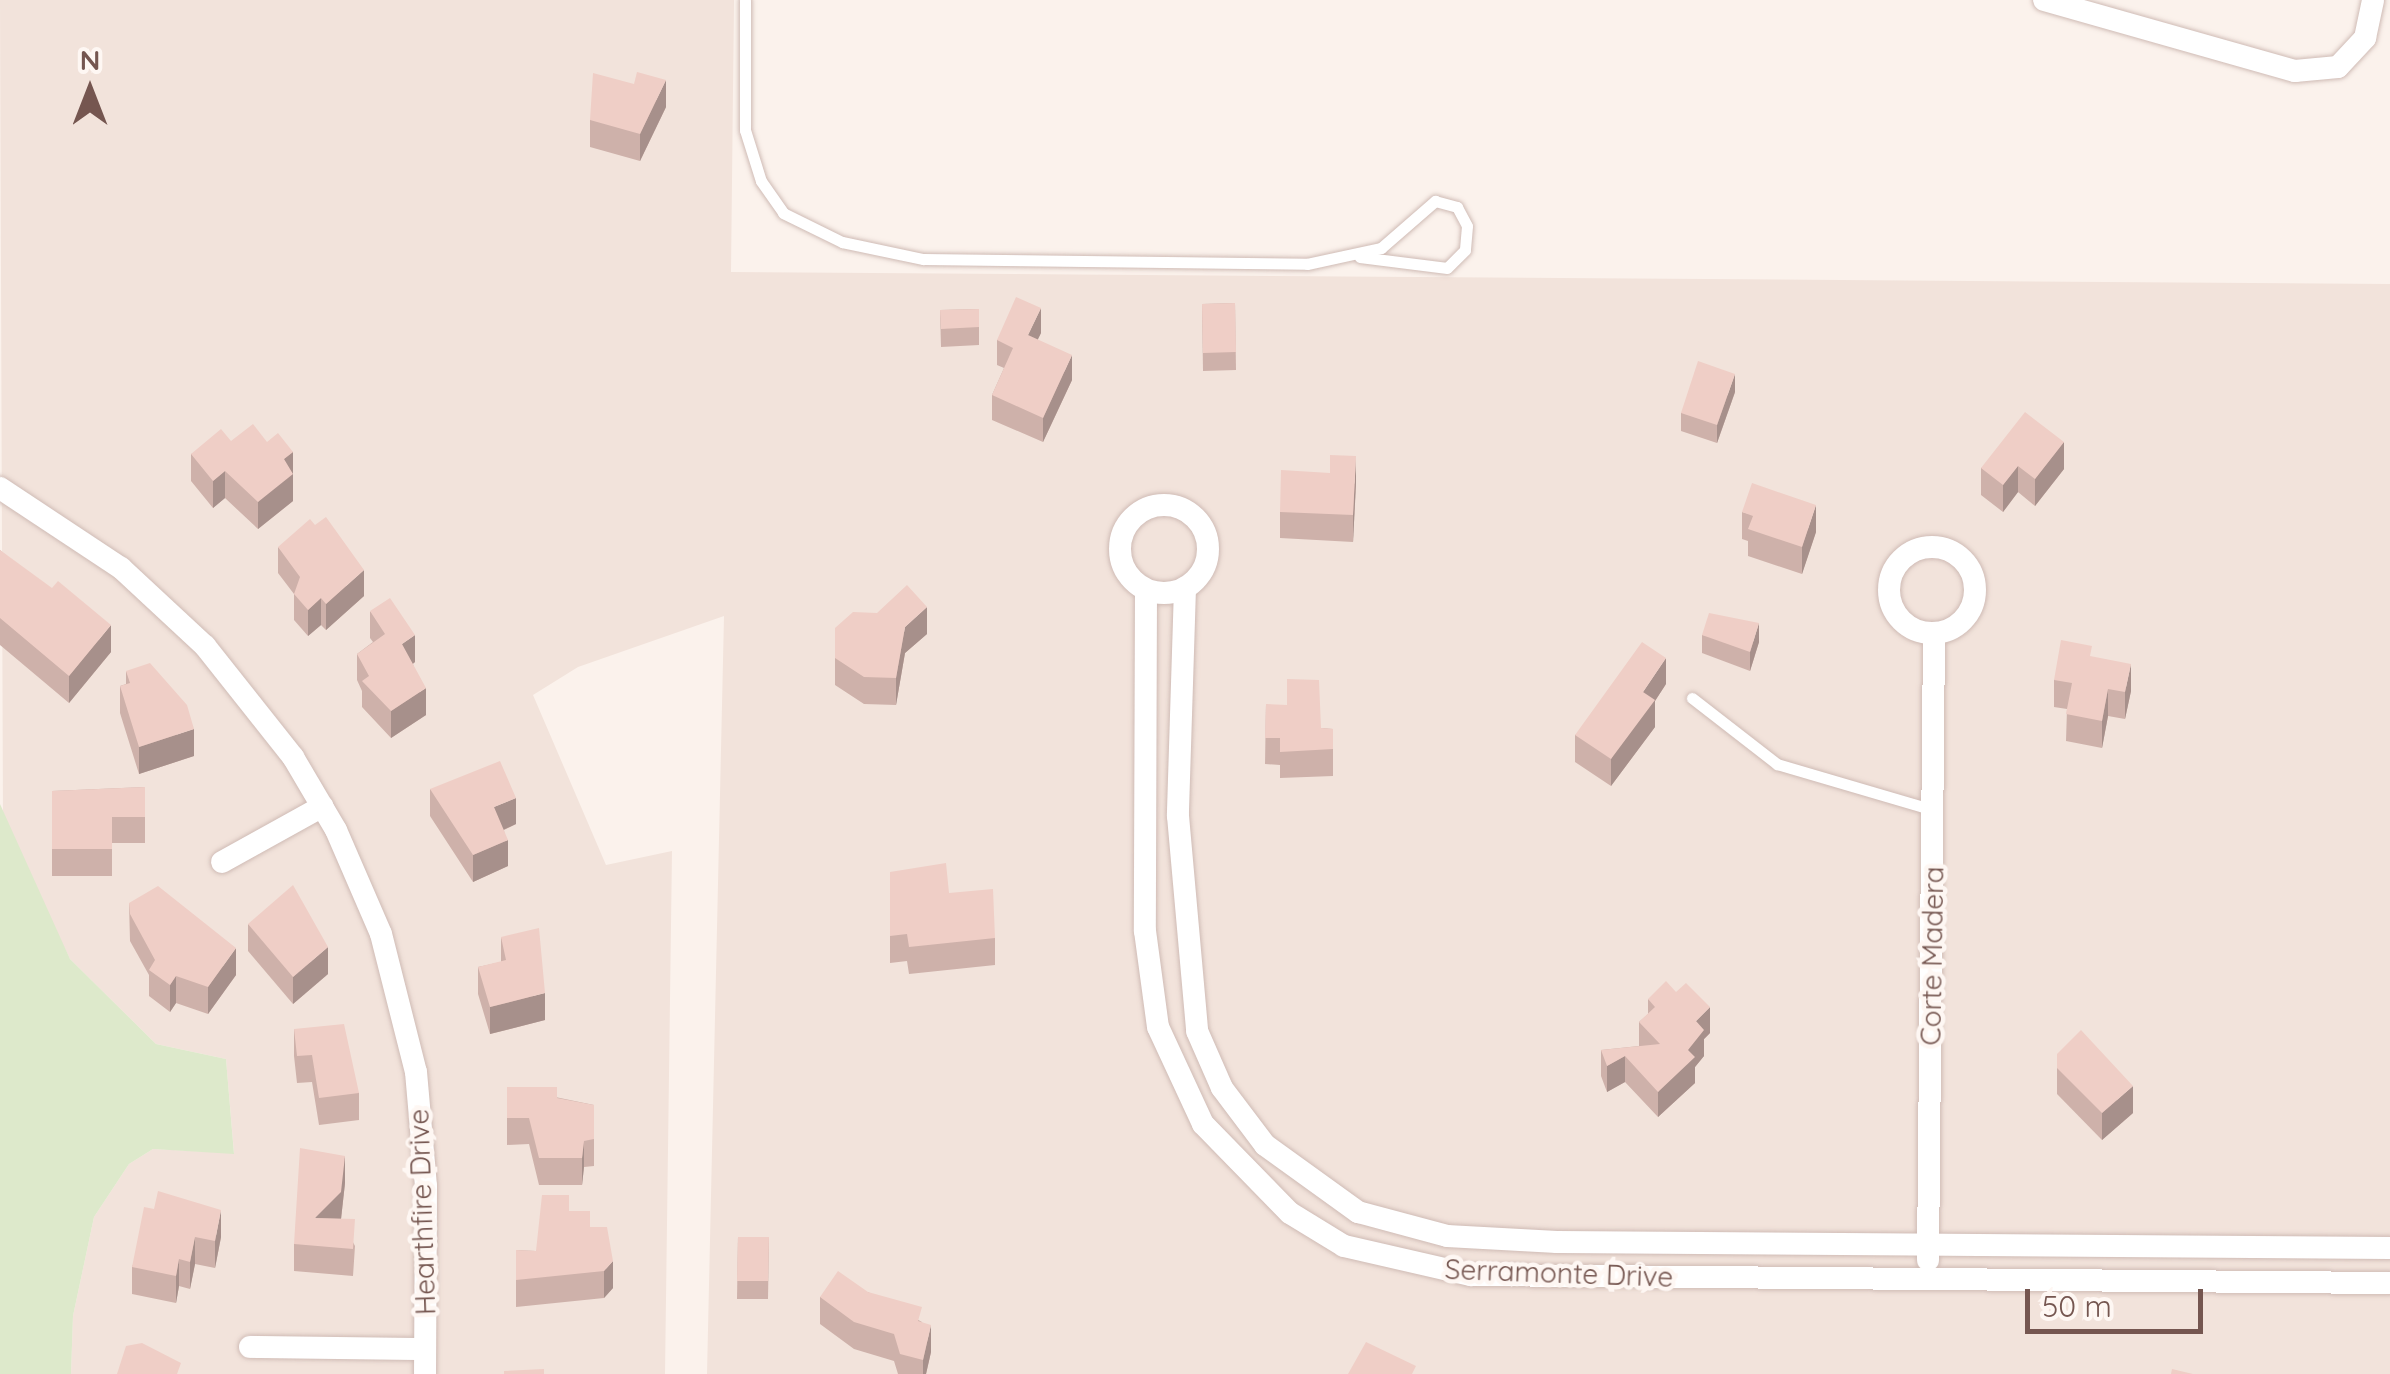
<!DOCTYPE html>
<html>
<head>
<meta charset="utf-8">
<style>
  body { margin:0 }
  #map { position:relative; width:2390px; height:1374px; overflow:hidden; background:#fbf2ec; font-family:Quicksand,sans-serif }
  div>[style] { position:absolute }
  .residential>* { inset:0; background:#f2e3db }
  .green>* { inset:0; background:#dde9cb }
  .roads { filter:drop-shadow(0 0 2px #cfbbb5) drop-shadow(0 0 2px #cfbbb5) }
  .lane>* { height:11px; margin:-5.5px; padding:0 5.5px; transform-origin:5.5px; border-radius:5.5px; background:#fff }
  .street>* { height:22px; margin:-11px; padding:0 11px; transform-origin:11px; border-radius:11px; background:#fff }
  .street>.ring { margin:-11px; padding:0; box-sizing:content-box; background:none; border:22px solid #fff; border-radius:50% }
  .wall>* { inset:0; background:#ceb1aa }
  .shaded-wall>* { inset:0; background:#a7908b }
  .building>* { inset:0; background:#efcec6 }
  span { translate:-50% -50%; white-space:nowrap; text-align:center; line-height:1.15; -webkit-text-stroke:9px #fef7f3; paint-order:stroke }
  .street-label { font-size:28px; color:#755650 }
  .north { position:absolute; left:40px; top:40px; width:100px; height:100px; -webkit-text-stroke:8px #fef7f3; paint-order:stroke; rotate:0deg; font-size:28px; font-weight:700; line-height:40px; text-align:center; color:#755650 }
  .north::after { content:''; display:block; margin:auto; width:35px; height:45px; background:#755650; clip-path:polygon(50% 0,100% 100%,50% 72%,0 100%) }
  .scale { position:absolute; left:2025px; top:1289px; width:178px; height:45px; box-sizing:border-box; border:5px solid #755650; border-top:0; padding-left:12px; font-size:30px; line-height:35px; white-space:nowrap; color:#755650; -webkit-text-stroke:8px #fef7f3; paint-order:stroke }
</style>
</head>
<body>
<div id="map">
  <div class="residential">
    <i style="clip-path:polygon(0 0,734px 0,731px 272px,2390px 284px,2390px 1374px,707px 1374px,724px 616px,578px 667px,533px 695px,606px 865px,672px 851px,665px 1374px,71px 1374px,73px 1316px,94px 1217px,129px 1164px,153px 1149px,234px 1153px,226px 1059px,156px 1044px,70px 959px,3px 824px)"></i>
  </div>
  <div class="green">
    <i style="clip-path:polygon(0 804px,70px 959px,156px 1044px,226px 1059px,234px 1154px,153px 1149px,129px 1164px,94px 1217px,73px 1316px,71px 1374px,0 1374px)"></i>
  </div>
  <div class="roads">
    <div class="lane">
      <i style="left:745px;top:0;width:130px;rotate:90deg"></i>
      <i style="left:745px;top:130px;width:53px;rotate:72.6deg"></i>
      <i style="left:761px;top:181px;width:39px;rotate:55deg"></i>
      <i style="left:783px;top:213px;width:66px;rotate:26.2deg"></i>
      <i style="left:842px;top:242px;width:83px;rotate:11.9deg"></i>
      <i style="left:923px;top:259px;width:384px;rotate:0.7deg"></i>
      <i style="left:1307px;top:264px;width:76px;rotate:-12.2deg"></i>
      <i style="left:1381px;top:248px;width:72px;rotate:-41deg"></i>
      <i style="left:1435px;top:201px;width:23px;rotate:15deg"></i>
      <i style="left:1457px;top:207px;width:21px;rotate:62deg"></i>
      <i style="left:1467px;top:226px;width:24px;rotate:95deg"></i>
      <i style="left:1465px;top:250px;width:25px;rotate:135deg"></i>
      <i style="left:1447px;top:268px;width:88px;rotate:-172.8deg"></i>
      <i style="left:1692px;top:698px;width:108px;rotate:37.8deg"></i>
      <i style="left:1777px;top:764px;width:163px;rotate:16.4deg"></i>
    </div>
    <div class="street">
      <i style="left:2044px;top:0;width:261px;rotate:15.8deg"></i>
      <i style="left:2295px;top:71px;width:43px;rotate:-5.3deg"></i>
      <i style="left:2338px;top:67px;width:40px;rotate:-47deg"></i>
      <i style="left:2365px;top:38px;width:39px;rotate:-78deg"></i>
      <i style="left:0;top:488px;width:145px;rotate:33.5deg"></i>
      <i style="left:121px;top:568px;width:115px;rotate:42.9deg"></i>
      <i style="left:205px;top:646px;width:142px;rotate:51.6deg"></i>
      <i style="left:293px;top:757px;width:85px;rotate:59.5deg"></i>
      <i style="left:336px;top:830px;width:113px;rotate:66.6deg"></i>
      <i style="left:381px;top:934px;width:142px;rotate:75.8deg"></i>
      <i style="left:416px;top:1072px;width:114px;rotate:85deg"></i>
      <i style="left:426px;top:1186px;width:188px;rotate:90.3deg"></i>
      <i class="ring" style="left:1120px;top:505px;width:66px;height:66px"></i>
      <i class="ring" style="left:1889px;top:547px;width:64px;height:64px"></i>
      <i style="left:1185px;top:588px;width:228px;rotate:91.8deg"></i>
      <i style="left:1178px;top:816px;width:216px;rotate:84.9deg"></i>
      <i style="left:1197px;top:1031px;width:62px;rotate:66.3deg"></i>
      <i style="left:1222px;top:1088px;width:71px;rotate:53deg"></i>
      <i style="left:1265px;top:1145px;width:115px;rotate:35.8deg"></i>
      <i style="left:1358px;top:1212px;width:92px;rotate:15.1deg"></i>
      <i style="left:1447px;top:1236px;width:110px;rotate:3.1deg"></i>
      <i style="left:1557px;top:1242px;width:833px;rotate:0.41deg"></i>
      <i style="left:1146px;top:590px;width:341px;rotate:90.2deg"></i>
      <i style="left:1145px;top:931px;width:97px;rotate:82.3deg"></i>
      <i style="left:1158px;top:1027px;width:107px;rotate:65.1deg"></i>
      <i style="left:1203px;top:1124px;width:124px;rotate:45.7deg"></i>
      <i style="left:1290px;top:1213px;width:63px;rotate:31.4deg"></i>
      <i style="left:1344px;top:1246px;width:130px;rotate:12.9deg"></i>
      <i style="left:1471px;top:1275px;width:919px;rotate:0.5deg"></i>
      <i style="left:222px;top:862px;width:115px;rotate:-29deg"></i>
      <i style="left:1928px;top:1260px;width:627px;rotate:-89.45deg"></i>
      <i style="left:250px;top:1347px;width:175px;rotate:0.7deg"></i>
    </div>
  </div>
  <div class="wall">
    <i style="clip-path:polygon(634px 84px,666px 107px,640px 161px,590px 147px,590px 120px)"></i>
    <i style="clip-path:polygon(1235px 303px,1236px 370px,1203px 371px,1202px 304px)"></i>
    <i style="clip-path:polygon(979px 309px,979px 345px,941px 347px,940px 310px)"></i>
    <i style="clip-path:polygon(1041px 333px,1037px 340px,1072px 380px,1043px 442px,992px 420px,992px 395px,1004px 368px,997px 365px,997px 340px)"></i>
    <i style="clip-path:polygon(1735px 392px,1717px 443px,1681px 431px,1681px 413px)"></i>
    <i style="clip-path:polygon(231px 441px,267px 442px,293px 452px,293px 501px,258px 529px,225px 498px,213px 508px,191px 481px,191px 454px)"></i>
    <i style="clip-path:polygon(2064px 442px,2064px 469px,2035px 506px,2018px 492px,2003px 512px,1981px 495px,1981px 468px)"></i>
    <i style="clip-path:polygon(1356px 483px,1353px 542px,1280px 538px,1280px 512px)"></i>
    <i style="clip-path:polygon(1742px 512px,1816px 532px,1802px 574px,1748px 556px,1748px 541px,1742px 539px)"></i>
    <i style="clip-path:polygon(0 534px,0 550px,111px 652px,69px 703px,0 645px)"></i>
    <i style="clip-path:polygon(278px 547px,364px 596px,326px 630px,321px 625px,308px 636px,294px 620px,294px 594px,278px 573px)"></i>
    <i style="clip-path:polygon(370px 611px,415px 662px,413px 664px,426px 715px,391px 738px,362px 707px,362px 691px,357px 680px,357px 654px,373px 642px,370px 638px)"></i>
    <i style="clip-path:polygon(835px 628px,927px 634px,905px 653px,896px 705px,864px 704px,835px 685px)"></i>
    <i style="clip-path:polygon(1702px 635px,1759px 642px,1750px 671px,1702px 653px)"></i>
    <i style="clip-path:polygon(2092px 657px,2131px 691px,2125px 719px,2108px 716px,2102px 748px,2066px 741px,2067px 709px,2054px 707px,2054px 680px)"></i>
    <i style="clip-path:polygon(126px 671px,194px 756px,139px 774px,120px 713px,120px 686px,126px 684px)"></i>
    <i style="clip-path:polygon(1666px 684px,1655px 701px,1655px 727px,1611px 786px,1575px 762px,1575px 735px)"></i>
    <i style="clip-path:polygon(1266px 704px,1321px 728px,1333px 729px,1333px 776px,1280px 778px,1280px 765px,1265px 764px)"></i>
    <i style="clip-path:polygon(145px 787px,145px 843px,112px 843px,112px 876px,52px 876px,52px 791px)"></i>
    <i style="clip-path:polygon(430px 789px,516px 824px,504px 830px,508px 866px,473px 882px,430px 816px)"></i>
    <i style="clip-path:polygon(890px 872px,949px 893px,995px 938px,995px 965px,909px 974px,907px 961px,890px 963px)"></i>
    <i style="clip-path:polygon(129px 903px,236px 975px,208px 1014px,176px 1003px,170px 1012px,149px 996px,149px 975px,130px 941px)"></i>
    <i style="clip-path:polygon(248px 924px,328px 974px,293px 1004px,248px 951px)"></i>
    <i style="clip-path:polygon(501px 937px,545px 1020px,490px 1034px,478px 994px,478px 967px,501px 962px)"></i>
    <i style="clip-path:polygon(1648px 999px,1710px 1033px,1704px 1039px,1704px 1056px,1695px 1067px,1695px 1083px,1658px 1117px,1625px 1082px,1607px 1092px,1601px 1076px,1601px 1050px,1639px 1046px,1639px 1022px,1648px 1014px)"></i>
    <i style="clip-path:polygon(294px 1029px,359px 1093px,359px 1120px,319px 1125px,312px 1082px,297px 1083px,294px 1056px)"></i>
    <i style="clip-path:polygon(2057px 1054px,2133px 1113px,2102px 1140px,2057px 1094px)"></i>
    <i style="clip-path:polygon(507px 1087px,594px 1105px,594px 1166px,584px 1167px,582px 1185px,539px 1185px,529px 1144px,507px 1145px)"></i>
    <i style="clip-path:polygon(345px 1183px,341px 1219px,355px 1246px,353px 1276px,294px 1271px,294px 1244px)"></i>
    <i style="clip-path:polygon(154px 1209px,221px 1237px,215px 1268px,195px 1264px,190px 1289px,179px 1286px,176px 1303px,132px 1294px,132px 1267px)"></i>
    <i style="clip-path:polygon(569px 1211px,590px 1227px,613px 1288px,604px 1298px,516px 1307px,516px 1250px,536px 1251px)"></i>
    <i style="clip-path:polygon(738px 1237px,769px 1237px,768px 1299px,737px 1299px)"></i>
    <i style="clip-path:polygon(868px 1292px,922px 1322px,931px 1352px,926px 1374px,898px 1374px,894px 1361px,854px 1349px,820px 1324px,820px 1297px)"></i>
  </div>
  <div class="shaded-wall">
    <i style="clip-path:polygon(666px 80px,666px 107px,640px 161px,640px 134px)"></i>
    <i style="clip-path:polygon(1041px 308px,1041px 333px,1028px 360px,1028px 335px)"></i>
    <i style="clip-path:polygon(1072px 355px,1072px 380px,1043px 442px,1043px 418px)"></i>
    <i style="clip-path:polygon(1735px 374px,1735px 392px,1717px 443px,1717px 425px)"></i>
    <i style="clip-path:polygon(2064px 442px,2064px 469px,2035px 506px,2035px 479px)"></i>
    <i style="clip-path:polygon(293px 452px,293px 501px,258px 529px,258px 502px,284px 459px)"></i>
    <i style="clip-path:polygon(1356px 456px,1356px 483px,1353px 542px,1353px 515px)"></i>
    <i style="clip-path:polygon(2018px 466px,2018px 492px,2003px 512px,2003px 485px)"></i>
    <i style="clip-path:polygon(225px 471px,225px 498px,213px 508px,213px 481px)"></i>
    <i style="clip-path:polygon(1816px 505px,1816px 532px,1802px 574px,1802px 547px)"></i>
    <i style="clip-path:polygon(364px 570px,364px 596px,326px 630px,326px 604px)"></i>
    <i style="clip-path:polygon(321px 598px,321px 625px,308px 636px,308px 610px)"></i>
    <i style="clip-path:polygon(927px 607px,927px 634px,905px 653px,896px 705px,896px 678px,905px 627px)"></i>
    <i style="clip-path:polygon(1759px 623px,1759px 642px,1750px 671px,1750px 652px)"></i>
    <i style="clip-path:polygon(111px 625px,111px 652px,69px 703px,69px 676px)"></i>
    <i style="clip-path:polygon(415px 635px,415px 662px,402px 671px,402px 644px)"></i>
    <i style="clip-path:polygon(1666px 658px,1666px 684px,1655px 701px,1655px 727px,1611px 786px,1611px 759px,1643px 692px)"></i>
    <i style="clip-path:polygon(2131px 664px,2131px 691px,2125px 719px,2125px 692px)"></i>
    <i style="clip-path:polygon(426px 688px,426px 715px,391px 738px,391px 711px)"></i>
    <i style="clip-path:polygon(2108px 689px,2108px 716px,2102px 748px,2102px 721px)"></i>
    <i style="clip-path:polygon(194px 729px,194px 756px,139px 774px,139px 747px)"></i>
    <i style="clip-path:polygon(516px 798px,516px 824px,494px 834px,494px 807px)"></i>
    <i style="clip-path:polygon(508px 840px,508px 866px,473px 882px,473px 855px)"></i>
    <i style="clip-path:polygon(328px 947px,328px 974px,293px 1004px,293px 977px)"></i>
    <i style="clip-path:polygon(236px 948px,236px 975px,208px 1014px,208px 987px)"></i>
    <i style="clip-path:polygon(176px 976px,176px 1003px,170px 1012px,170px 985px)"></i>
    <i style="clip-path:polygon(545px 993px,545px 1020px,490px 1034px,490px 1007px)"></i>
    <i style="clip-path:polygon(1710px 1007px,1710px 1033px,1704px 1039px,1704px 1056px,1695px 1067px,1695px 1083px,1658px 1117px,1658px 1092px,1688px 1050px,1696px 1021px)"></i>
    <i style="clip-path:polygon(1625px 1056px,1625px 1082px,1607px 1092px,1607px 1066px)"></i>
    <i style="clip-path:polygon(2133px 1086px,2133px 1113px,2102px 1140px,2102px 1113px)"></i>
    <i style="clip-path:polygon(584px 1141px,584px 1167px,582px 1185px,582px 1158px)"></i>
    <i style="clip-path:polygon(345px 1156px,345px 1183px,341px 1219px,315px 1218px)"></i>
    <i style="clip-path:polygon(221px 1210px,221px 1237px,215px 1268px,215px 1241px)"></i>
    <i style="clip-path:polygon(195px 1237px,195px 1264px,190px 1289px,190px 1262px)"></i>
    <i style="clip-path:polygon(179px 1259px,179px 1286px,176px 1303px,176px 1276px)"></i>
    <i style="clip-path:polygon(613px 1261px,613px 1288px,604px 1298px,604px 1271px)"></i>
    <i style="clip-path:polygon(931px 1325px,931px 1352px,926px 1374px,923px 1374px,923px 1360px)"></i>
  </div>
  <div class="building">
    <i style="clip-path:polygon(637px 72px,666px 80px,640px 134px,590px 120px,593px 73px,634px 84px)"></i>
    <i style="clip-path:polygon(1016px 297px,1041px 308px,1028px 335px,1072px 355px,1043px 418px,992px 395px,1013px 348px,997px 340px)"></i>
    <i style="clip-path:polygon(1235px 303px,1236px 352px,1203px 353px,1202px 304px)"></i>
    <i style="clip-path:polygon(979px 309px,979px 327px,941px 329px,940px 310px)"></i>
    <i style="clip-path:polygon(1698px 361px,1735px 374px,1717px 425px,1681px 413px)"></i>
    <i style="clip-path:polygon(2025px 412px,2064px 442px,2035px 479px,2018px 466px,2003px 485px,1981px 468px)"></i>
    <i style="clip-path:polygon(253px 424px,267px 442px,278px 433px,293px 452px,284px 459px,293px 474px,258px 502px,225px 471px,213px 481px,191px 454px,221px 429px,231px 441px)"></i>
    <i style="clip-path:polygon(1330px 455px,1356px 456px,1353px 515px,1280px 512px,1281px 470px,1330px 473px)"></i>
    <i style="clip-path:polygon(1752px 483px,1816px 505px,1802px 547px,1748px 529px,1753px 516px,1742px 512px)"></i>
    <i style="clip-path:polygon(326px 517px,364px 570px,326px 604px,321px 598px,308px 610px,294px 594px,300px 577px,278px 547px,310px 519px,315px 525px)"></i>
    <i style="clip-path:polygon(0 550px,52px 588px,58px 581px,111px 625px,69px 676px,0 618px)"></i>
    <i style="clip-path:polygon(907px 585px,927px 607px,905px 627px,896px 678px,864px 677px,835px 658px,835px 628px,853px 612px,877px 613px)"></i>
    <i style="clip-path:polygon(390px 598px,415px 635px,402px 644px,426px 688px,391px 711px,362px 681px,369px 676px,357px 654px,385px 634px,370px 611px)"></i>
    <i style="clip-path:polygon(1709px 613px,1759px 623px,1750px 652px,1702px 635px)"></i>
    <i style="clip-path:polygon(2061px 640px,2092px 646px,2090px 656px,2131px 664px,2125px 692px,2108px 689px,2102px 721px,2066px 714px,2072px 683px,2054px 680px)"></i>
    <i style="clip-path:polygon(1642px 642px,1666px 658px,1643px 692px,1655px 700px,1611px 759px,1575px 735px)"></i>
    <i style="clip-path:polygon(150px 663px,187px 705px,194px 729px,139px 747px,120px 686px,130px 683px,126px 671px)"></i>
    <i style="clip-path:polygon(1287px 679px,1319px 680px,1321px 728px,1333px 729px,1333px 749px,1280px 752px,1280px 738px,1265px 738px,1266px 704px,1287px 705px)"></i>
    <i style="clip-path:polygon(500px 761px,516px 798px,494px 807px,508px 840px,473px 855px,430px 789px)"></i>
    <i style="clip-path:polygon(145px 787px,145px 817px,112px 817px,112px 849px,52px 849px,52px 791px)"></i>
    <i style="clip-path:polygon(946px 863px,949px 893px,993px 889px,995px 938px,909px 947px,907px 934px,890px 936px,890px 872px)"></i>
    <i style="clip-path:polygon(293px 885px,328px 947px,293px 977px,248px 924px)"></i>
    <i style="clip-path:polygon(158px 886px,236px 948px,208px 987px,176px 976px,170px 985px,149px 970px,155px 960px,130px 914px,129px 903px)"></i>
    <i style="clip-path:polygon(539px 928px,545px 993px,490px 1007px,478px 967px,506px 960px,501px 937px)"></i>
    <i style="clip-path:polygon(1666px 981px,1676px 992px,1686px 983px,1710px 1007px,1696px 1021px,1704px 1030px,1688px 1050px,1695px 1057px,1658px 1092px,1625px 1056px,1607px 1066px,1601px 1050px,1660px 1044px,1639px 1022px,1655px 1007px,1648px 999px)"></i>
    <i style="clip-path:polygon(344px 1024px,359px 1093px,319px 1098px,312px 1055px,297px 1056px,294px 1029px)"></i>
    <i style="clip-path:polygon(2081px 1030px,2133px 1086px,2102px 1113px,2057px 1068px,2057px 1054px)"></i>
    <i style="clip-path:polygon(507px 1087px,557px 1087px,557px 1098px,594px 1105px,594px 1139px,584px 1141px,582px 1158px,539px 1158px,529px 1118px,507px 1118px)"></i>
    <i style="clip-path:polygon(300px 1148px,345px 1156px,341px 1192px,315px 1218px,355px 1219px,353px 1249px,294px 1244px)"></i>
    <i style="clip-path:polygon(158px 1191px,221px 1210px,215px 1241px,195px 1237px,190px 1262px,179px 1259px,176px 1276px,132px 1267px,144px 1207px,154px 1209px)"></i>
    <i style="clip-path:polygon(542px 1195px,569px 1195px,569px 1211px,590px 1211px,590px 1227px,607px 1227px,613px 1261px,604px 1271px,516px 1280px,516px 1250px,536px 1251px)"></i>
    <i style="clip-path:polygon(738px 1237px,769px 1237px,768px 1281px,737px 1281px)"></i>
    <i style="clip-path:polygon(838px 1271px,868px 1292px,922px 1307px,918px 1321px,931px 1325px,923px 1360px,900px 1354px,894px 1334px,854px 1322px,820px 1297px)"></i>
    <i style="clip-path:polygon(1366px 1342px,1416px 1366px,1412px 1374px,1348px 1374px)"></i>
    <i style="clip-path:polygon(142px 1343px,181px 1363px,177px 1374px,117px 1374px,126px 1346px)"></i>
    <i style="clip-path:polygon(544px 1369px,544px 1374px,504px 1374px,504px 1371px)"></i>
    <i style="clip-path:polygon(2172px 1369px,2193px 1374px,2171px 1374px)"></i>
  </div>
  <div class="street-label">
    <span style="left:1932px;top:956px;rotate:-89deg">Corte Madera</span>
    <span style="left:422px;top:1212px;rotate:-92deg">Hearthfire Drive</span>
    <span style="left:1559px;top:1273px;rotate:2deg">Serramonte Drive</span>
  </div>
  <div class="north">N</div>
  <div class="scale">50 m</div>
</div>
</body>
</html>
